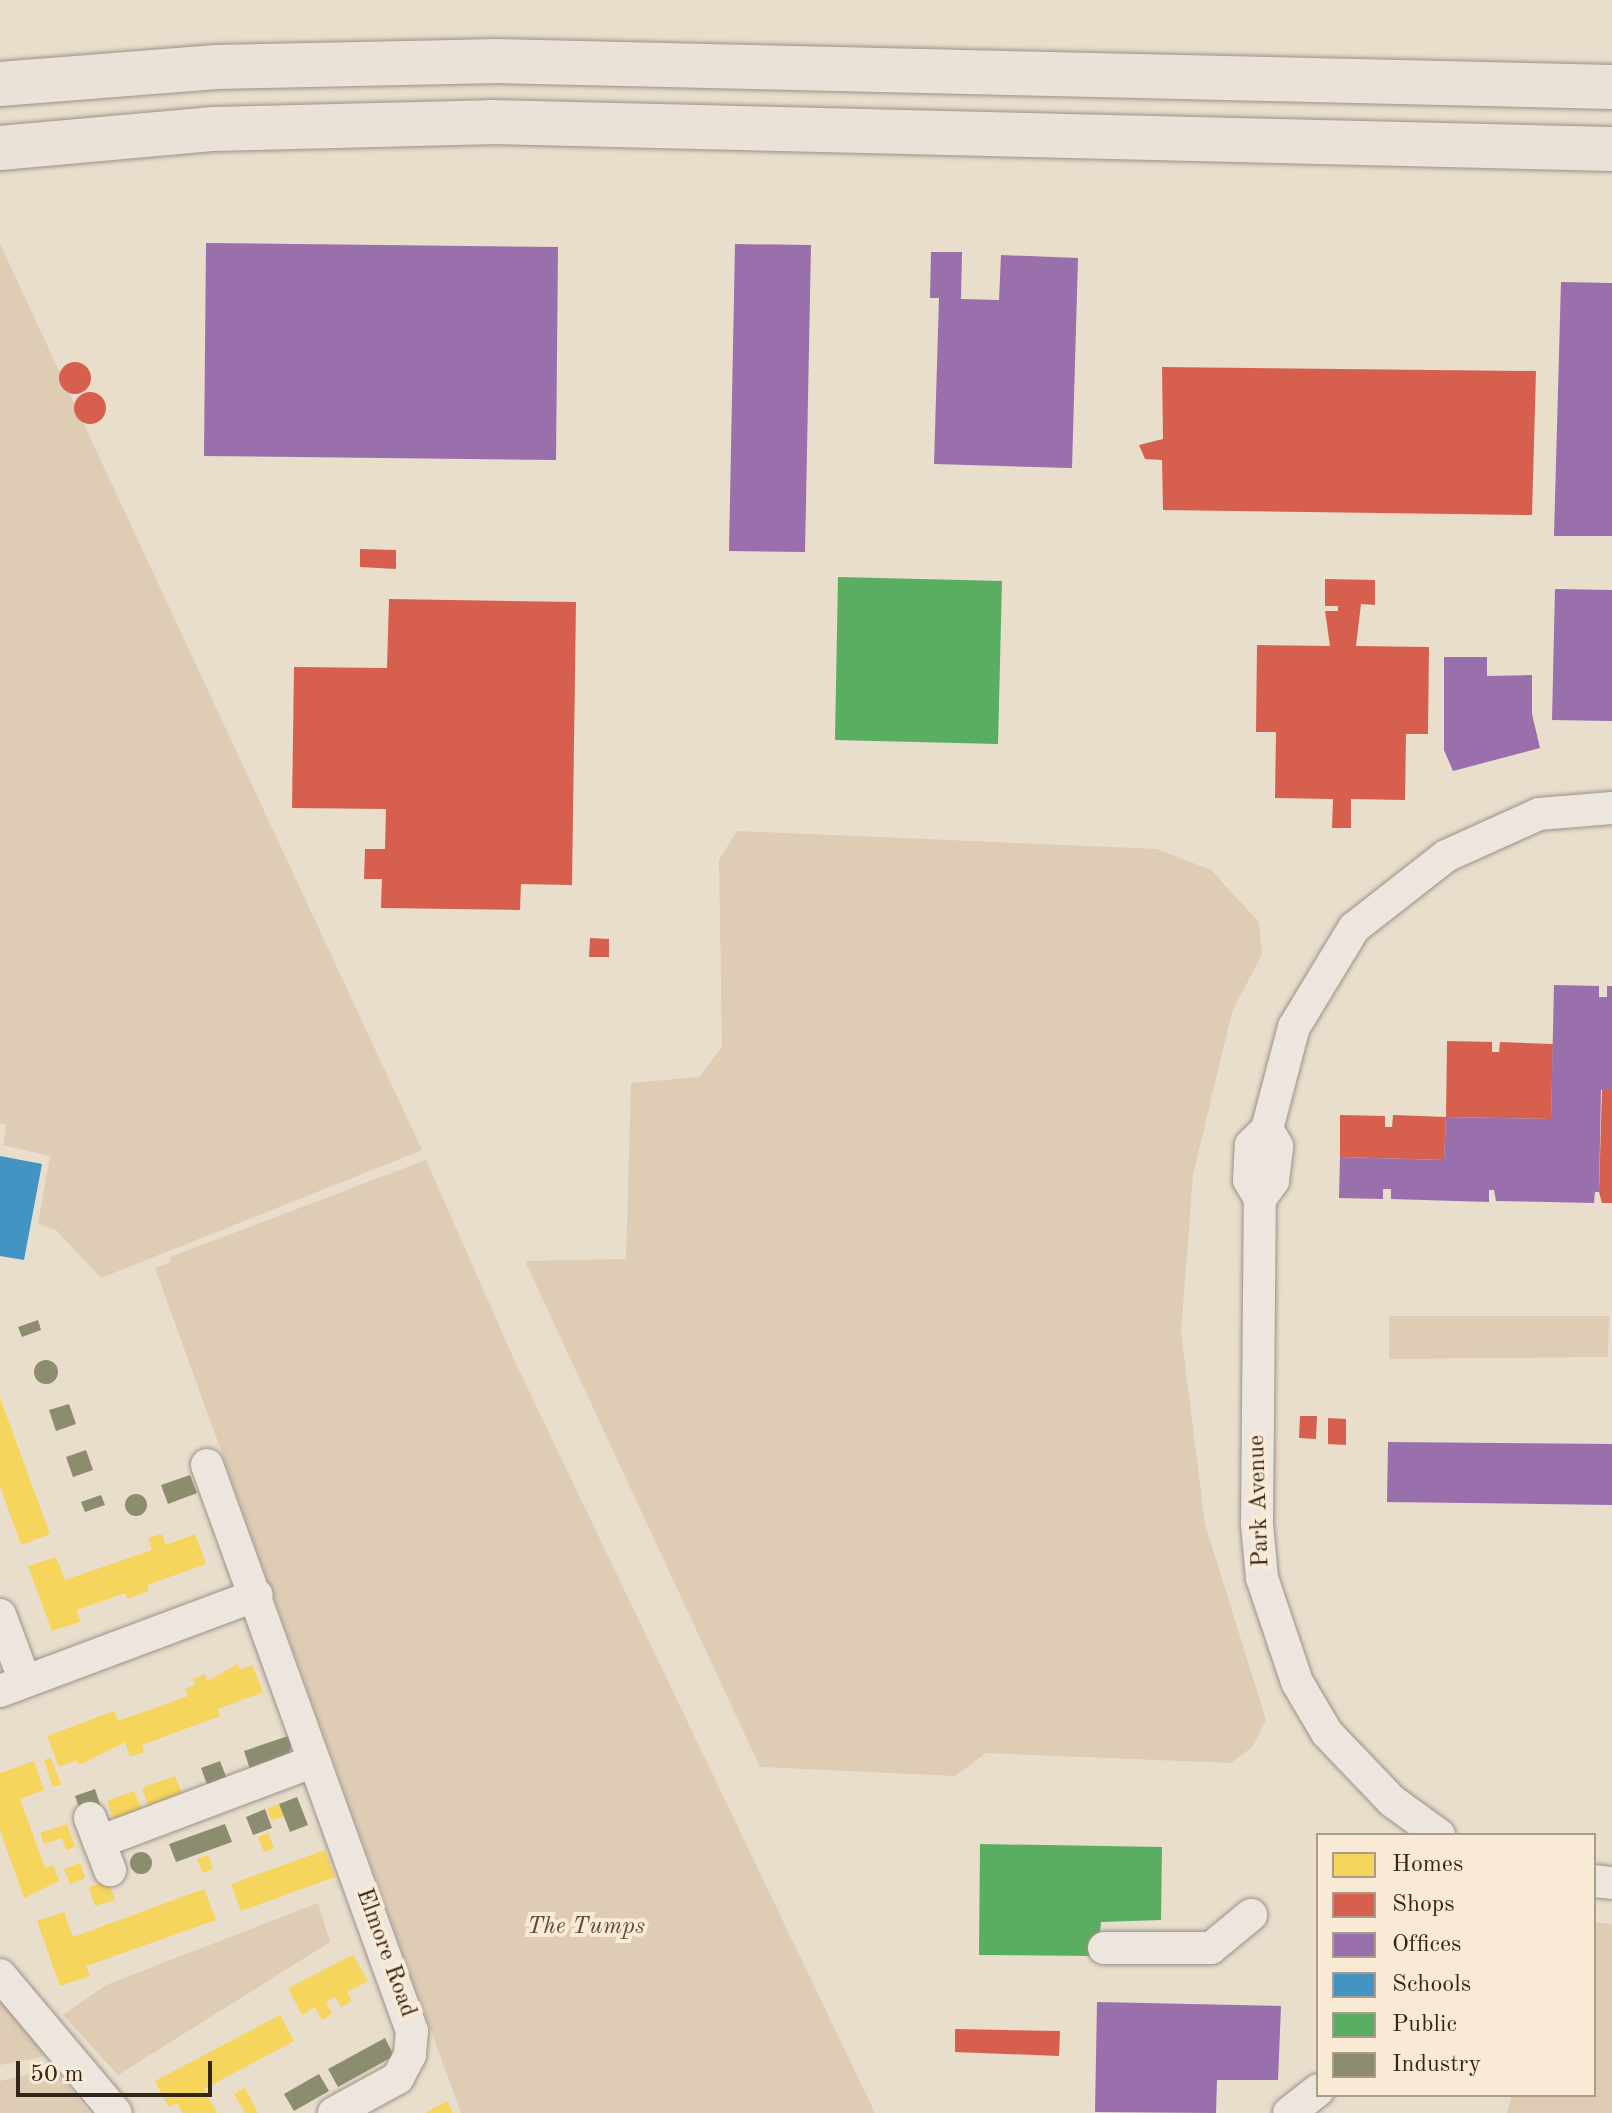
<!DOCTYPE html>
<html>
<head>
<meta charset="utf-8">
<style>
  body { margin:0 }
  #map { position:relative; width:1612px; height:2113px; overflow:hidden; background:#e9ddcc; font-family:"Old Standard TT",serif }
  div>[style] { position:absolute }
  .green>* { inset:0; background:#deccb5 }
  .homes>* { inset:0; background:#f6d55c }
  .shops>* { inset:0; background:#d6604d }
  .round { border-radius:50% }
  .offices>* { inset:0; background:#9970ab }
  .schools>* { inset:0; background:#4393c3 }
  .public>* { inset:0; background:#5aae61 }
  .industry>* { inset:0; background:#8c8c6e }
  .roads { filter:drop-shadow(0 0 2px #9a9287) drop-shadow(0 0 2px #9a9287) }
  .minor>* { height:32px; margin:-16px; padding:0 16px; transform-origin:16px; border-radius:16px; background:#ece6de }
  .highway>* { height:44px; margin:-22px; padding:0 22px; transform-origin:22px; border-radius:22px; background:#eae2d8 }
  span { translate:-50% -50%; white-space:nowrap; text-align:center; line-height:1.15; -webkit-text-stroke:8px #f9ead5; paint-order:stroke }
  .street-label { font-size:24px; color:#33251a }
  .park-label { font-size:24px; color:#5c4c3c; font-style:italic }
  .legend { position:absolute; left:1316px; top:1833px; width:280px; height:264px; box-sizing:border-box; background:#f9ead5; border:2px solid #aa9b8a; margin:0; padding:10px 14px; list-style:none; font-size:24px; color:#33251a }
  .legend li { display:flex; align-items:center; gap:16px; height:40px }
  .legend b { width:40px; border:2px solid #aa9b8a }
  .scale { position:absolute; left:16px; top:2061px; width:196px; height:36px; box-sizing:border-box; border:4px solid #33251a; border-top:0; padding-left:10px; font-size:24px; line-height:28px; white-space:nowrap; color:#33251a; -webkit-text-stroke:6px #f9ead5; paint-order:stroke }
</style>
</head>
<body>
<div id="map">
  <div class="green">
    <i style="clip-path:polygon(0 244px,422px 1150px,101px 1278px,56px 1230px,38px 1224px,50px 1156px,3px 1145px,6px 1125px,0 1123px)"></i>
    <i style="clip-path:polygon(737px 831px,1157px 849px,1211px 870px,1259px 922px,1262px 954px,1232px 1012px,1193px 1175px,1181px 1333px,1205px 1524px,1266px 1720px,1252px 1747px,1231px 1763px,986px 1753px,955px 1776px,760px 1767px,525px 1261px,626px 1259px,631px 1083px,699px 1077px,722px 1047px,719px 860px)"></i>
    <i style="clip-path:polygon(426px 1160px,516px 1364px,875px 2113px,461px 2113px,155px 1268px,171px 1262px,170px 1257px)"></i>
    <i style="clip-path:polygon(1389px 1316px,1609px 1316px,1608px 1357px,1389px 1359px)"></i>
    <i style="clip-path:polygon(318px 1903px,330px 1942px,118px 2075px,63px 2015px,106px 1985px)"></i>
    <i style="clip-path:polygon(1594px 1922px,1612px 1924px,1612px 2113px,1507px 2113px,1512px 2095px,1594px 2095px)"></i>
    <i style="clip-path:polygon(0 1999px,50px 2055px,0 2065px)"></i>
    <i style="clip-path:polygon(55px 2069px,89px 2113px,0 2113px,0 2081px)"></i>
  </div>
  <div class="homes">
    <i style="clip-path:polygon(0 1398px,50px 1534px,21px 1545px,0 1486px)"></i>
    <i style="clip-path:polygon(162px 1534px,166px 1545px,195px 1534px,206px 1564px,147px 1585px,149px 1591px,137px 1595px,127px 1599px,125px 1593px,77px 1610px,80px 1622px,52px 1631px,28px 1566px,56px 1557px,65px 1580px,152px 1550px,148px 1538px)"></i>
    <i style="clip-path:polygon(238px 1664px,240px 1670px,252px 1665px,263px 1692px,218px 1709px,220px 1716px,142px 1745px,144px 1752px,130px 1757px,125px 1742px,79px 1765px,77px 1760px,59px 1767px,47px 1736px,114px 1711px,118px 1721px,188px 1696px,185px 1689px,195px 1685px,193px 1679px,205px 1674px,207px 1681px)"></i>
    <i style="clip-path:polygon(51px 1758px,61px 1785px,53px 1787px,44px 1760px)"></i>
    <i style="clip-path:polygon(34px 1761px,44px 1790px,20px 1799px,45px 1868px,53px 1865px,59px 1881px,24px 1898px,0 1830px,0 1773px)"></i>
    <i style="clip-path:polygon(175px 1776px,183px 1795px,149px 1808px,142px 1788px)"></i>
    <i style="clip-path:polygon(134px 1791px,142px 1810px,114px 1820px,107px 1801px)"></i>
    <i style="clip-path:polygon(279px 1804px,284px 1816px,272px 1821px,267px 1809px)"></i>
    <i style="clip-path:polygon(67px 1824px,75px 1847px,66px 1850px,62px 1838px,44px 1844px,40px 1833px)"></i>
    <i style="clip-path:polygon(268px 1833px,274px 1848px,264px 1852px,258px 1837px)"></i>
    <i style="clip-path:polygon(325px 1850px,335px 1877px,241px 1911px,231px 1884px)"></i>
    <i style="clip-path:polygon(208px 1855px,213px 1869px,203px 1873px,197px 1859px)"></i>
    <i style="clip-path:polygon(80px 1863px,85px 1878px,70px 1884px,64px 1869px)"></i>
    <i style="clip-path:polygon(108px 1881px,115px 1900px,95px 1906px,89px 1887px)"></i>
    <i style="clip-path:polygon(204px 1889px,216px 1920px,86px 1966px,90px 1976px,60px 1986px,37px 1921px,64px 1912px,73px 1937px)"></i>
    <i style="clip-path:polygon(353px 1955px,368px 1981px,347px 1992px,352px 2001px,341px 2007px,335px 1997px,326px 2002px,332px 2014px,322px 2020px,315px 2007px,302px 2015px,288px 1988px)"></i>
    <i style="clip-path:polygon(280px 2015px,294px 2041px,204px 2089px,217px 2113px,183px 2113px,177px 2103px,169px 2107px,155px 2081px)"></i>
    <i style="clip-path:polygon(245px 2088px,258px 2113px,245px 2113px,234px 2094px)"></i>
    <i style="clip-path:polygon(447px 2101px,453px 2113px,425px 2113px)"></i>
  </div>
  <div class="shops">
    <i class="round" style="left:59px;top:362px;width:32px;height:32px"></i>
    <i style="clip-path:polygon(1162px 367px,1536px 371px,1532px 515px,1163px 510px,1162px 460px,1145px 459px,1139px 445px,1163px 439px)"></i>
    <i class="round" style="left:74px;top:392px;width:32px;height:32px"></i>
    <i style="clip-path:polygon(360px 549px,396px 550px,396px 569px,360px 567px)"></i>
    <i style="clip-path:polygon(1325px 579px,1375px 580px,1375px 605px,1361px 604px,1356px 646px,1429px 647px,1428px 734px,1406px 734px,1405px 800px,1351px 799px,1351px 828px,1332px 828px,1333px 799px,1275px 798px,1276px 732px,1256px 732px,1257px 645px,1330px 646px,1325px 611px,1338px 611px,1338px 606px,1325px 606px)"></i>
    <i style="clip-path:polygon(389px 599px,576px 602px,572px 885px,521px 884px,520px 910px,381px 908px,382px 879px,364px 879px,365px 849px,385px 849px,386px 809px,292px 808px,294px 667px,387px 668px)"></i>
    <i style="clip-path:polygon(590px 938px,609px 939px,609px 957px,589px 957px)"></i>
    <i style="clip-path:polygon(1447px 1041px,1492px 1042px,1492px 1052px,1499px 1052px,1500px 1042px,1553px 1044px,1551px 1119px,1446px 1117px)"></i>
    <i style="clip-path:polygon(1602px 1090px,1612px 1090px,1612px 1203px,1602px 1203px,1599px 1192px)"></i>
    <i style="clip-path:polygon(1340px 1115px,1385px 1116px,1385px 1127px,1392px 1127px,1393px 1115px,1446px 1117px,1444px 1160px,1340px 1157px)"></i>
    <i style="clip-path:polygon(1300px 1416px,1317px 1416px,1316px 1439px,1299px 1438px)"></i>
    <i style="clip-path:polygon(1328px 1418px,1346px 1419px,1346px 1445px,1328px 1444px)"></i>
    <i style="clip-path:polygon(955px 2029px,1060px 2031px,1059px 2056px,955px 2052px)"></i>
  </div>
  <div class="offices">
    <i style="clip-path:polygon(206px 243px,558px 247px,556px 460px,204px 456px)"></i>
    <i style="clip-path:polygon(735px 244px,811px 245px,805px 552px,729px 551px)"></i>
    <i style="clip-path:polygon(931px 252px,962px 252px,961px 299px,999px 300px,1001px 255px,1078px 258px,1072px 468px,934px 464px,939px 298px,930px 298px)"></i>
    <i style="clip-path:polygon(1561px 282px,1612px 283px,1612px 536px,1554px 536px)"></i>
    <i style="clip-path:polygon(1555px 589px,1612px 590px,1612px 721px,1552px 720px)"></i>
    <i style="clip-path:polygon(1444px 657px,1487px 657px,1487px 676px,1532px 675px,1532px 714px,1540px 748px,1453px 771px,1444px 750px)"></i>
    <i style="clip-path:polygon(1554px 985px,1599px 986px,1599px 997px,1607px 997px,1607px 986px,1612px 986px,1612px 1090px,1601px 1090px,1599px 1192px,1595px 1192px,1594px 1203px,1496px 1201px,1494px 1190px,1489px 1190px,1489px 1202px,1391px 1199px,1391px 1189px,1383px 1189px,1383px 1199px,1339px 1198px,1340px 1157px,1444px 1160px,1446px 1117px,1551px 1119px)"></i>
    <i style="clip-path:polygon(1388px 1442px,1612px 1444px,1612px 1505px,1387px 1502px)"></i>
    <i style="clip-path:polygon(1097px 2002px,1281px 2006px,1278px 2080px,1217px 2080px,1216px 2113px,1095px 2112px)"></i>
  </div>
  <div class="schools">
    <i style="clip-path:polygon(0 1156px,42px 1164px,24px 1260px,0 1256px)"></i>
  </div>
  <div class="public">
    <i style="clip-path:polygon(838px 577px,1002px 581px,998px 744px,835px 740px)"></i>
    <i style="clip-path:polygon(980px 1844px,1162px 1847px,1161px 1920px,1101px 1922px,1098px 1956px,979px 1955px)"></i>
  </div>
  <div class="industry">
    <i style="clip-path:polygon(38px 1320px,41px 1330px,22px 1337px,18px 1327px)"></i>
    <i class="round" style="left:34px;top:1360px;width:24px;height:24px"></i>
    <i style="clip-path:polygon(69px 1404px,76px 1424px,56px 1431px,49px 1410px)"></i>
    <i style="clip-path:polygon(86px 1450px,93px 1470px,73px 1477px,66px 1457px)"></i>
    <i style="clip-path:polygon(190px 1475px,197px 1493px,168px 1504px,161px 1485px)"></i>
    <i class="round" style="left:125px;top:1494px;width:22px;height:22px"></i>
    <i style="clip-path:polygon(101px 1495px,105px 1505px,85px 1512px,81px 1502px)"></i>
    <i style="clip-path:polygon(294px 1734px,288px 1759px,251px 1772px,244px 1751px)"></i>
    <i style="clip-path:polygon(220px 1761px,227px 1779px,208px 1787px,201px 1768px)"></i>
    <i style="clip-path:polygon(95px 1789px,101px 1807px,82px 1815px,75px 1796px)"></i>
    <i style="clip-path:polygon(297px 1797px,308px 1825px,290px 1832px,279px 1804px)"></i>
    <i style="clip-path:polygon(265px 1809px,272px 1828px,253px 1835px,246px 1817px)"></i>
    <i style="clip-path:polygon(225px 1824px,232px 1842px,176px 1862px,169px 1844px)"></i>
    <i class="round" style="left:130px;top:1852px;width:22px;height:22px"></i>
    <i style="clip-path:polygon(385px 2038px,394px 2056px,338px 2087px,328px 2069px)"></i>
    <i style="clip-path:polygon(319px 2074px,329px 2091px,294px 2111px,284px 2094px)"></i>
  </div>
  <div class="roads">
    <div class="minor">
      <i style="left:1260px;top:1199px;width:22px;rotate:-54deg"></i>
      <i style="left:1273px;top:1181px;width:35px;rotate:-83deg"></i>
      <i style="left:1277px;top:1146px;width:20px;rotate:-120deg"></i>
      <i style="left:207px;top:1465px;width:602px;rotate:70.09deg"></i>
      <i style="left:412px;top:2031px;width:24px;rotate:95deg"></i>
      <i style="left:410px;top:2055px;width:26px;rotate:118deg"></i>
      <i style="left:398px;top:2078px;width:73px;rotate:151.3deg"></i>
      <i style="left:0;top:1615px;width:68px;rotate:69.4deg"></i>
      <i style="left:0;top:1691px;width:274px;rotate:-20.5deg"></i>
      <i style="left:90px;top:1818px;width:56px;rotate:69deg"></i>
      <i style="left:1439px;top:1835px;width:58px;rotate:-144.1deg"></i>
      <i style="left:1392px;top:1801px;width:94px;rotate:-133.7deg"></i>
      <i style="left:1327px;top:1733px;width:59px;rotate:-120.5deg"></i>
      <i style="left:1297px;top:1682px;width:110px;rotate:-108.6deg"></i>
      <i style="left:1262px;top:1578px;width:54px;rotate:-95.3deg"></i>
      <i style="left:1257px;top:1524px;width:325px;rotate:-89.5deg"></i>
      <i style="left:1260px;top:1199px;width:22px;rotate:-120deg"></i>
      <i style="left:1249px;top:1180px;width:35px;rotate:-87deg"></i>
      <i style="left:1251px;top:1145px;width:23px;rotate:-45deg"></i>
      <i style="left:1267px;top:1129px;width:106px;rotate:-75.2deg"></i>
      <i style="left:1294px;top:1027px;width:116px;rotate:-58.8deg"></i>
      <i style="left:1354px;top:928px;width:117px;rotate:-38deg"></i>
      <i style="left:1446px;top:856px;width:102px;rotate:-24.3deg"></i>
      <i style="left:1539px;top:814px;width:73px;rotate:-4.7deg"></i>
      <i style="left:99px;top:1842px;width:230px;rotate:-20.6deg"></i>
      <i style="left:1594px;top:1881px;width:18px;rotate:6deg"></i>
      <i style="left:1104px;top:1948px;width:107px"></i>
      <i style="left:1211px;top:1948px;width:52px;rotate:-39.5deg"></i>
      <i style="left:0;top:1975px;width:180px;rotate:50deg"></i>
      <i style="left:1289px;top:2113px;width:37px;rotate:-38deg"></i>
    </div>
    <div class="highway">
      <i style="left:0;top:84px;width:217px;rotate:-4.5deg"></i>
      <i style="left:216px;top:67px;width:278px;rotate:-1.2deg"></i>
      <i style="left:494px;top:61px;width:1118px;rotate:1.33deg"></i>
      <i style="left:0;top:148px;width:215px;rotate:-5.1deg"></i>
      <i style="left:214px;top:129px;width:278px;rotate:-1.4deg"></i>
      <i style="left:492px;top:122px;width:1120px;rotate:1.38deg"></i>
    </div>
  </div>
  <div class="street-label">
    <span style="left:1260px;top:1501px;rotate:-92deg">Park Avenue</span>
    <span style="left:385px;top:1953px;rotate:70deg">Elmore Road</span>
  </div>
  <div class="park-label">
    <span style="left:586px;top:1928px">The Tumps</span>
  </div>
  <ul class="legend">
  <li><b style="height:22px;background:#f6d55c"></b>Homes</li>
  <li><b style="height:22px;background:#d6604d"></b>Shops</li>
  <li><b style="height:22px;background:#9970ab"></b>Offices</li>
  <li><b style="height:22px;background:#4393c3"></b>Schools</li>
  <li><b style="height:22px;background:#5aae61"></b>Public</li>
  <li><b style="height:22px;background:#8c8c6e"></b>Industry</li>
  </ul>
  <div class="scale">50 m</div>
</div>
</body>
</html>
